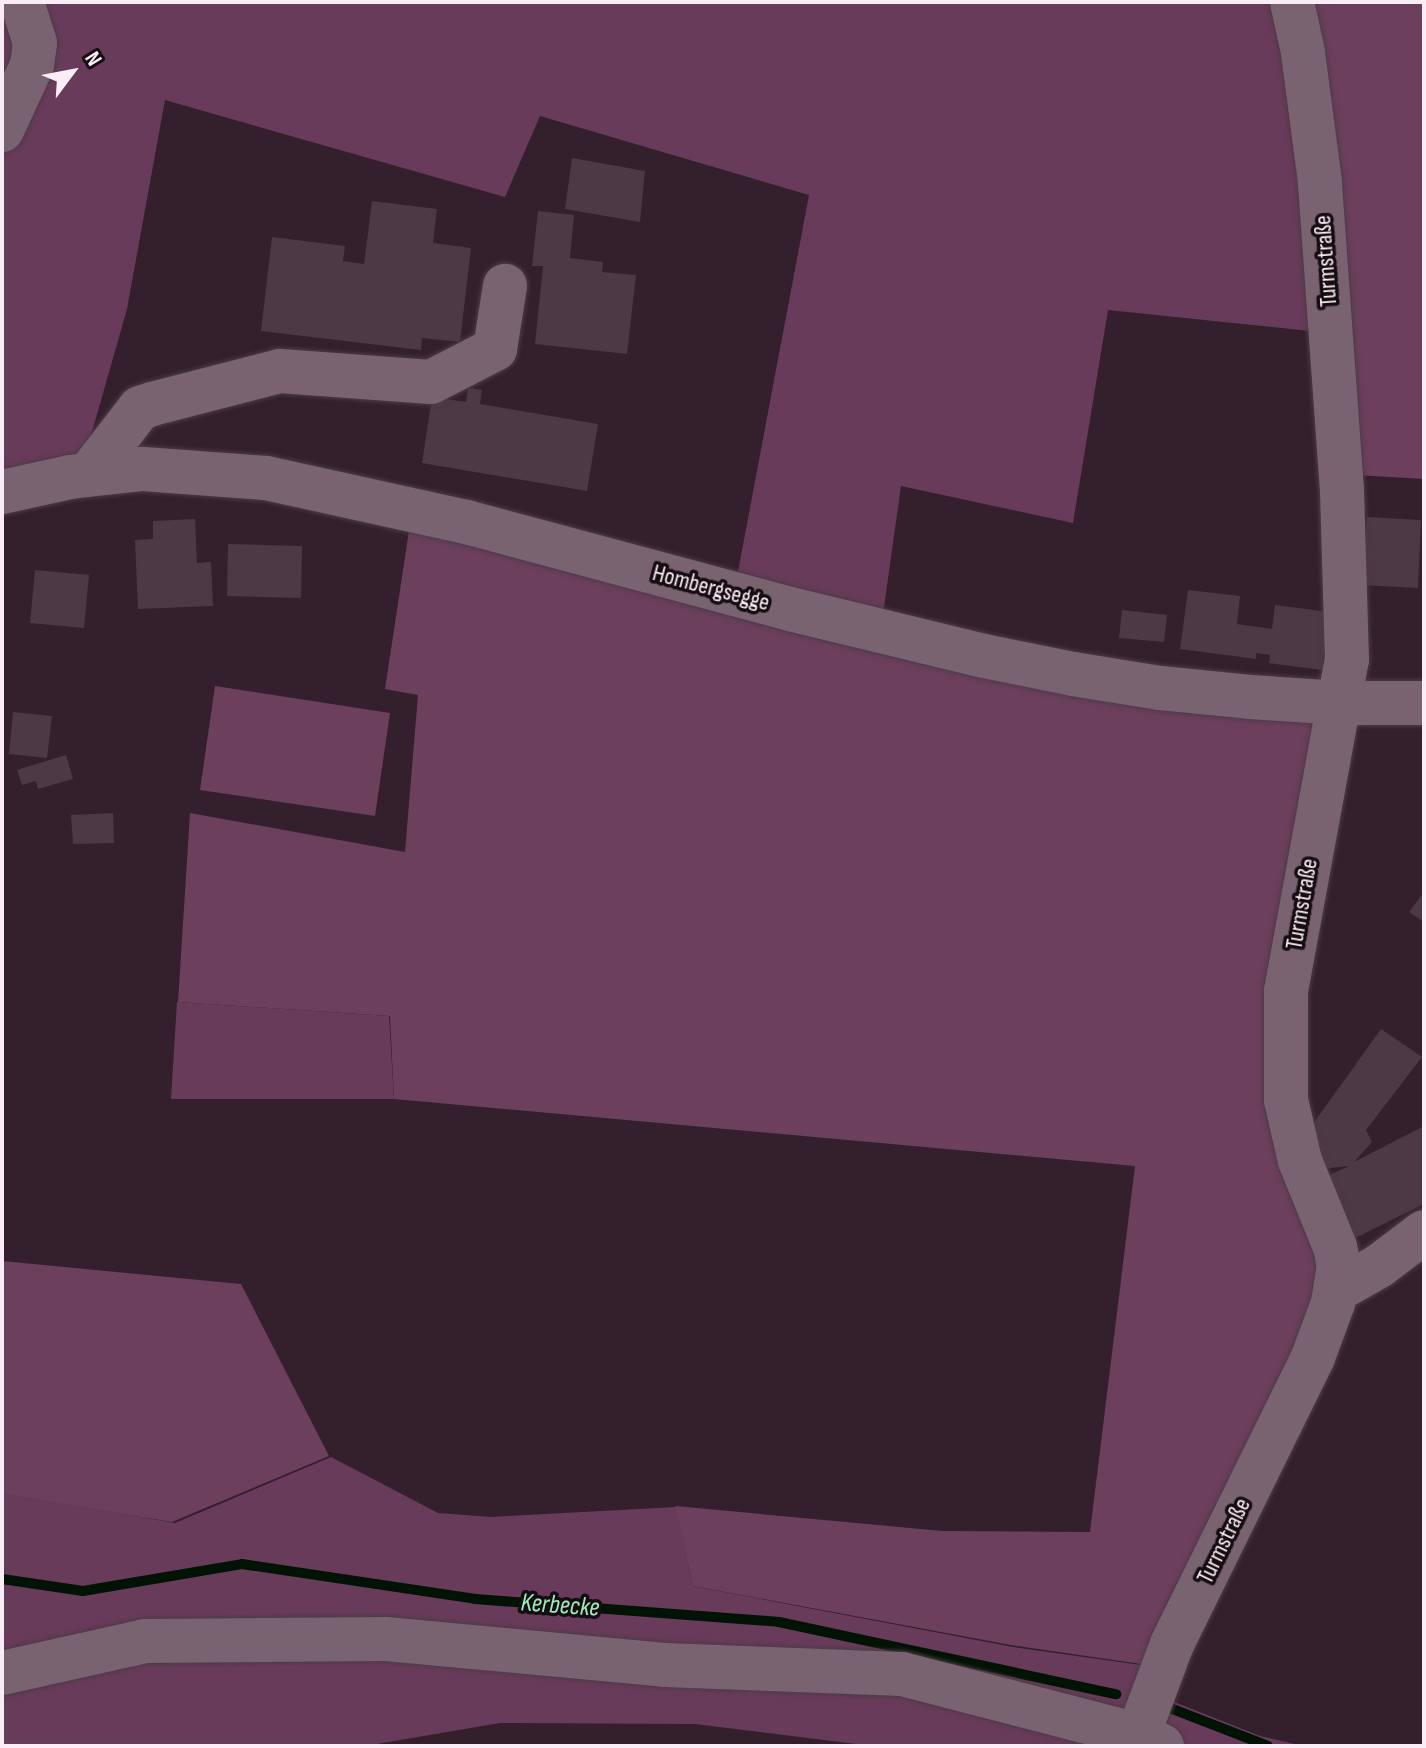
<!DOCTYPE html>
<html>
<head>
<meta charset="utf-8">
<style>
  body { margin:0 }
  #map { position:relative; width:1426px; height:1748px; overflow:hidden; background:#33202c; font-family:"Sofia Sans Condensed",sans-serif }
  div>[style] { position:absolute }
  .green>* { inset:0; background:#6c3f5d }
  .forest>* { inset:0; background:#693b5a }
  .stream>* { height:10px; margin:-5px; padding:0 5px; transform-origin:5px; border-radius:5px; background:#001305 }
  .building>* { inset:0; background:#4d3845 }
  .roads { filter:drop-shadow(0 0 2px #4c3b46) drop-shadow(0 0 2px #4c3b46) }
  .minor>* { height:44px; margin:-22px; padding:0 22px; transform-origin:22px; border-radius:22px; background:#7a6371 }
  span { translate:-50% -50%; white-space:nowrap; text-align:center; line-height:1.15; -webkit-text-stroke:7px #150d12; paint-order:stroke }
  .street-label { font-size:24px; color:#fbedf5 }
  .water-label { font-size:26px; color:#9cedba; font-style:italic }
  .frame { position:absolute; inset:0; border:4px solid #fbedf5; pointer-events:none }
  .north { position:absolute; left:32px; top:32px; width:80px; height:80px; -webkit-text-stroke:6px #150d12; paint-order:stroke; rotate:58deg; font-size:22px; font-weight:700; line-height:32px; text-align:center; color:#fbedf5 }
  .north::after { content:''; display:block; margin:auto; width:28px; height:36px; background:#fbedf5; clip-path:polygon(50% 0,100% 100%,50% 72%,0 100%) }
</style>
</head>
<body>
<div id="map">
  <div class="green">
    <i style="clip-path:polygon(1305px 2px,1424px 2px,1424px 479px,1356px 475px)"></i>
    <i style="clip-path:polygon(410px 524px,1316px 721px,1281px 941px,1326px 1296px,1148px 1665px,1011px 1645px,693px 1586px,675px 1506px,942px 1531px,1090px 1532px,1135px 1166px,394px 1099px,390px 1016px,178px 1002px,190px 813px,405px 852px,418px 695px,385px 689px)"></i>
    <i style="clip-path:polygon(215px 686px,390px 713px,375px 816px,200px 790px)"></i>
    <i style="clip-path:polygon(2px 1261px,241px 1284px,329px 1456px,172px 1522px,2px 1495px)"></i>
  </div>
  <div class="forest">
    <i style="clip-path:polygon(2px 2px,1281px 2px,1320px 332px,1108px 310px,1073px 523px,901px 486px,883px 614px,737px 577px,809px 195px,540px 116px,505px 197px,165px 100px,127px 309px,84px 460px,2px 479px)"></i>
    <i style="clip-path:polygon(177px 1002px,389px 1016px,394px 1099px,171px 1099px)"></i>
    <i style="clip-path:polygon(331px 1457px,438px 1513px,491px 1517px,676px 1507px,693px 1586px,1013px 1647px,1148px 1666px,1123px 1711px,904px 1665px,2px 1655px,2px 1493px,175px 1523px)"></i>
    <i style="clip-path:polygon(362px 1648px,925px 1685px,1124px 1746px,872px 1746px,695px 1724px,500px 1723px,365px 1746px,2px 1746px,2px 1680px,140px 1657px)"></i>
    <i style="clip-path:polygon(1159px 1696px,1260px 1736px,1303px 1746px,1169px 1746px)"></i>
  </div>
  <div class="stream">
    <i style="left:2px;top:1579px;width:82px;rotate:8.4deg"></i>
    <i style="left:83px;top:1591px;width:161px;rotate:-9.6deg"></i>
    <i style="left:242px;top:1564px;width:236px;rotate:8.5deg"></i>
    <i style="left:475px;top:1599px;width:305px;rotate:4.3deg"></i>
    <i style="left:779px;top:1622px;width:345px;rotate:12.1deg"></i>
    <i style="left:1170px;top:1708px;width:105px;rotate:21.2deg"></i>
  </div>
  <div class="building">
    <i style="clip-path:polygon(572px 158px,645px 171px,640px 222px,565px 209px)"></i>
    <i style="clip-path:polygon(372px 201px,437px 209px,433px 243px,471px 248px,460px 342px,422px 338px,421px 350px,261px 331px,272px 237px,345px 246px,343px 261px,364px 264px)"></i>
    <i style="clip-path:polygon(538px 211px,574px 215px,570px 258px,603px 262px,602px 272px,636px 275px,627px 354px,535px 344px,543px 266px,532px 266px)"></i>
    <i style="clip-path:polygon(468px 388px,482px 390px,480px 404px,598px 424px,587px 491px,422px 463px,432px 397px,466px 402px)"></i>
    <i style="clip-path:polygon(1367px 517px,1421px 520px,1418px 588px,1363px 585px)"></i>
    <i style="clip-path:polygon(195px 519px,197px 563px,211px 562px,213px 606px,138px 609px,135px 540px,153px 539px,153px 521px)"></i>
    <i style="clip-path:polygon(228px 544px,302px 546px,301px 598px,227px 596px)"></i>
    <i style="clip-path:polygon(35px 570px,89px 575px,84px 628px,30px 623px)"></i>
    <i style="clip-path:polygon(1188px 590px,1240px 596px,1237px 624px,1272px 629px,1275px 605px,1329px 612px,1322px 670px,1269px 663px,1270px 655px,1256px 653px,1256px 659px,1180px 649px)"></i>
    <i style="clip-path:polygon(1122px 610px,1167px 615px,1164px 642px,1119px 638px)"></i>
    <i style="clip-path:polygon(13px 712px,52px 716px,47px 758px,9px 754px)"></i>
    <i style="clip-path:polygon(66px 755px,73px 779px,38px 789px,36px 781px,22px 785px,17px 770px)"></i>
    <i style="clip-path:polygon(113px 813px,114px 843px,73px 844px,71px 815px)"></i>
    <i style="clip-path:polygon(1424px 892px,1424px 922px,1409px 912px)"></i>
    <i style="clip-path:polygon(1381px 1029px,1422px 1057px,1366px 1130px,1372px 1142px,1354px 1162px,1424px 1126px,1424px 1204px,1353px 1239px,1323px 1178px,1349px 1166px,1319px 1169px,1305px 1135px)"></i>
  </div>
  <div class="roads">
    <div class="minor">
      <i style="left:2px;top:130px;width:72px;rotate:-65.2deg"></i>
      <i style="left:32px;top:65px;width:22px;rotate:-82deg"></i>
      <i style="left:35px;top:43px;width:43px;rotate:-107.6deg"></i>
      <i style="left:89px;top:474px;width:83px;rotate:-52.3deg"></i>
      <i style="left:140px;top:408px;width:13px;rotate:-18deg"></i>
      <i style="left:152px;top:404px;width:132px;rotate:-14.5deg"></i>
      <i style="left:280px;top:371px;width:151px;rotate:4.2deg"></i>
      <i style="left:431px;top:382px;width:72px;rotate:-27.3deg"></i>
      <i style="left:495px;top:349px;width:64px;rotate:-81deg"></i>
      <i style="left:2px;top:492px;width:70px;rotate:-12.4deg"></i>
      <i style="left:70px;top:477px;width:73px;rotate:-6.3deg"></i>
      <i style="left:143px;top:469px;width:123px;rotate:4.2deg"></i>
      <i style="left:266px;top:478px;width:205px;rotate:12.4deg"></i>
      <i style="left:466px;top:522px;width:335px;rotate:15deg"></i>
      <i style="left:790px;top:609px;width:200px;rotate:13.6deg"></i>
      <i style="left:984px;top:656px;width:91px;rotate:11.4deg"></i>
      <i style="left:1073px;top:674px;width:88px;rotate:9.1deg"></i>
      <i style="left:1160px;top:688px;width:90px;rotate:5.7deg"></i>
      <i style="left:1250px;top:697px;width:90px;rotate:3.8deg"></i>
      <i style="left:1340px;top:703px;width:84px"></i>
      <i style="left:1335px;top:1291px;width:51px;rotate:-29.6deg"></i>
      <i style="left:1379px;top:1266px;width:56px;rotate:-37.1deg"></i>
      <i style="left:2px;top:1673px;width:147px;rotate:-12.6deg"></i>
      <i style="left:145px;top:1641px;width:241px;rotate:-0.5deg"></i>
      <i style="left:386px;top:1639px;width:280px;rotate:5.3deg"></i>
      <i style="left:665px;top:1665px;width:237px;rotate:2.2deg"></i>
      <i style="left:902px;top:1674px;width:244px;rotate:14.5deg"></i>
      <i style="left:1162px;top:1746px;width:26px;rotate:-155deg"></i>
      <i style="left:1138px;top:1735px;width:97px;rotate:-69.5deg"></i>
      <i style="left:1172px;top:1644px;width:320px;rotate:-63.8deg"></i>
      <i style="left:1313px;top:1357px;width:58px;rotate:-69.7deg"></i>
      <i style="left:1333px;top:1303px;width:36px;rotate:-81deg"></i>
      <i style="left:1339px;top:1267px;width:20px;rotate:-101deg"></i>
      <i style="left:1335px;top:1247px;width:93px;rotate:-112.1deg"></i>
      <i style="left:1300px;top:1161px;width:63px;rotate:-102.9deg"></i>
      <i style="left:1286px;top:1100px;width:109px;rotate:-90deg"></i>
      <i style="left:1286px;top:991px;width:337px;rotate:-79.6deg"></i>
      <i style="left:1347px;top:660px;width:169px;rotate:-91.7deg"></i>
      <i style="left:1342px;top:491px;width:310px;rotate:-94.1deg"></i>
      <i style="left:1320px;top:182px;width:131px;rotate:-97.5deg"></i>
      <i style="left:1303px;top:52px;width:51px;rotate:-102.4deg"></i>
    </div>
  </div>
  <div class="street-label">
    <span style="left:1326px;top:261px;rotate:-94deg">Turmstraße</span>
    <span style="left:711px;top:588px;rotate:15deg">Hombergsegge</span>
    <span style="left:1302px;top:904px;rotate:-80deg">Turmstraße</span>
    <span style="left:1224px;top:1541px;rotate:-64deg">Turmstraße</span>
  </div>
  <div class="water-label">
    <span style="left:560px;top:1606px;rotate:4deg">Kerbecke</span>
  </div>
  <div class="frame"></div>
  <div class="north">N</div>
</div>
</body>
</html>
